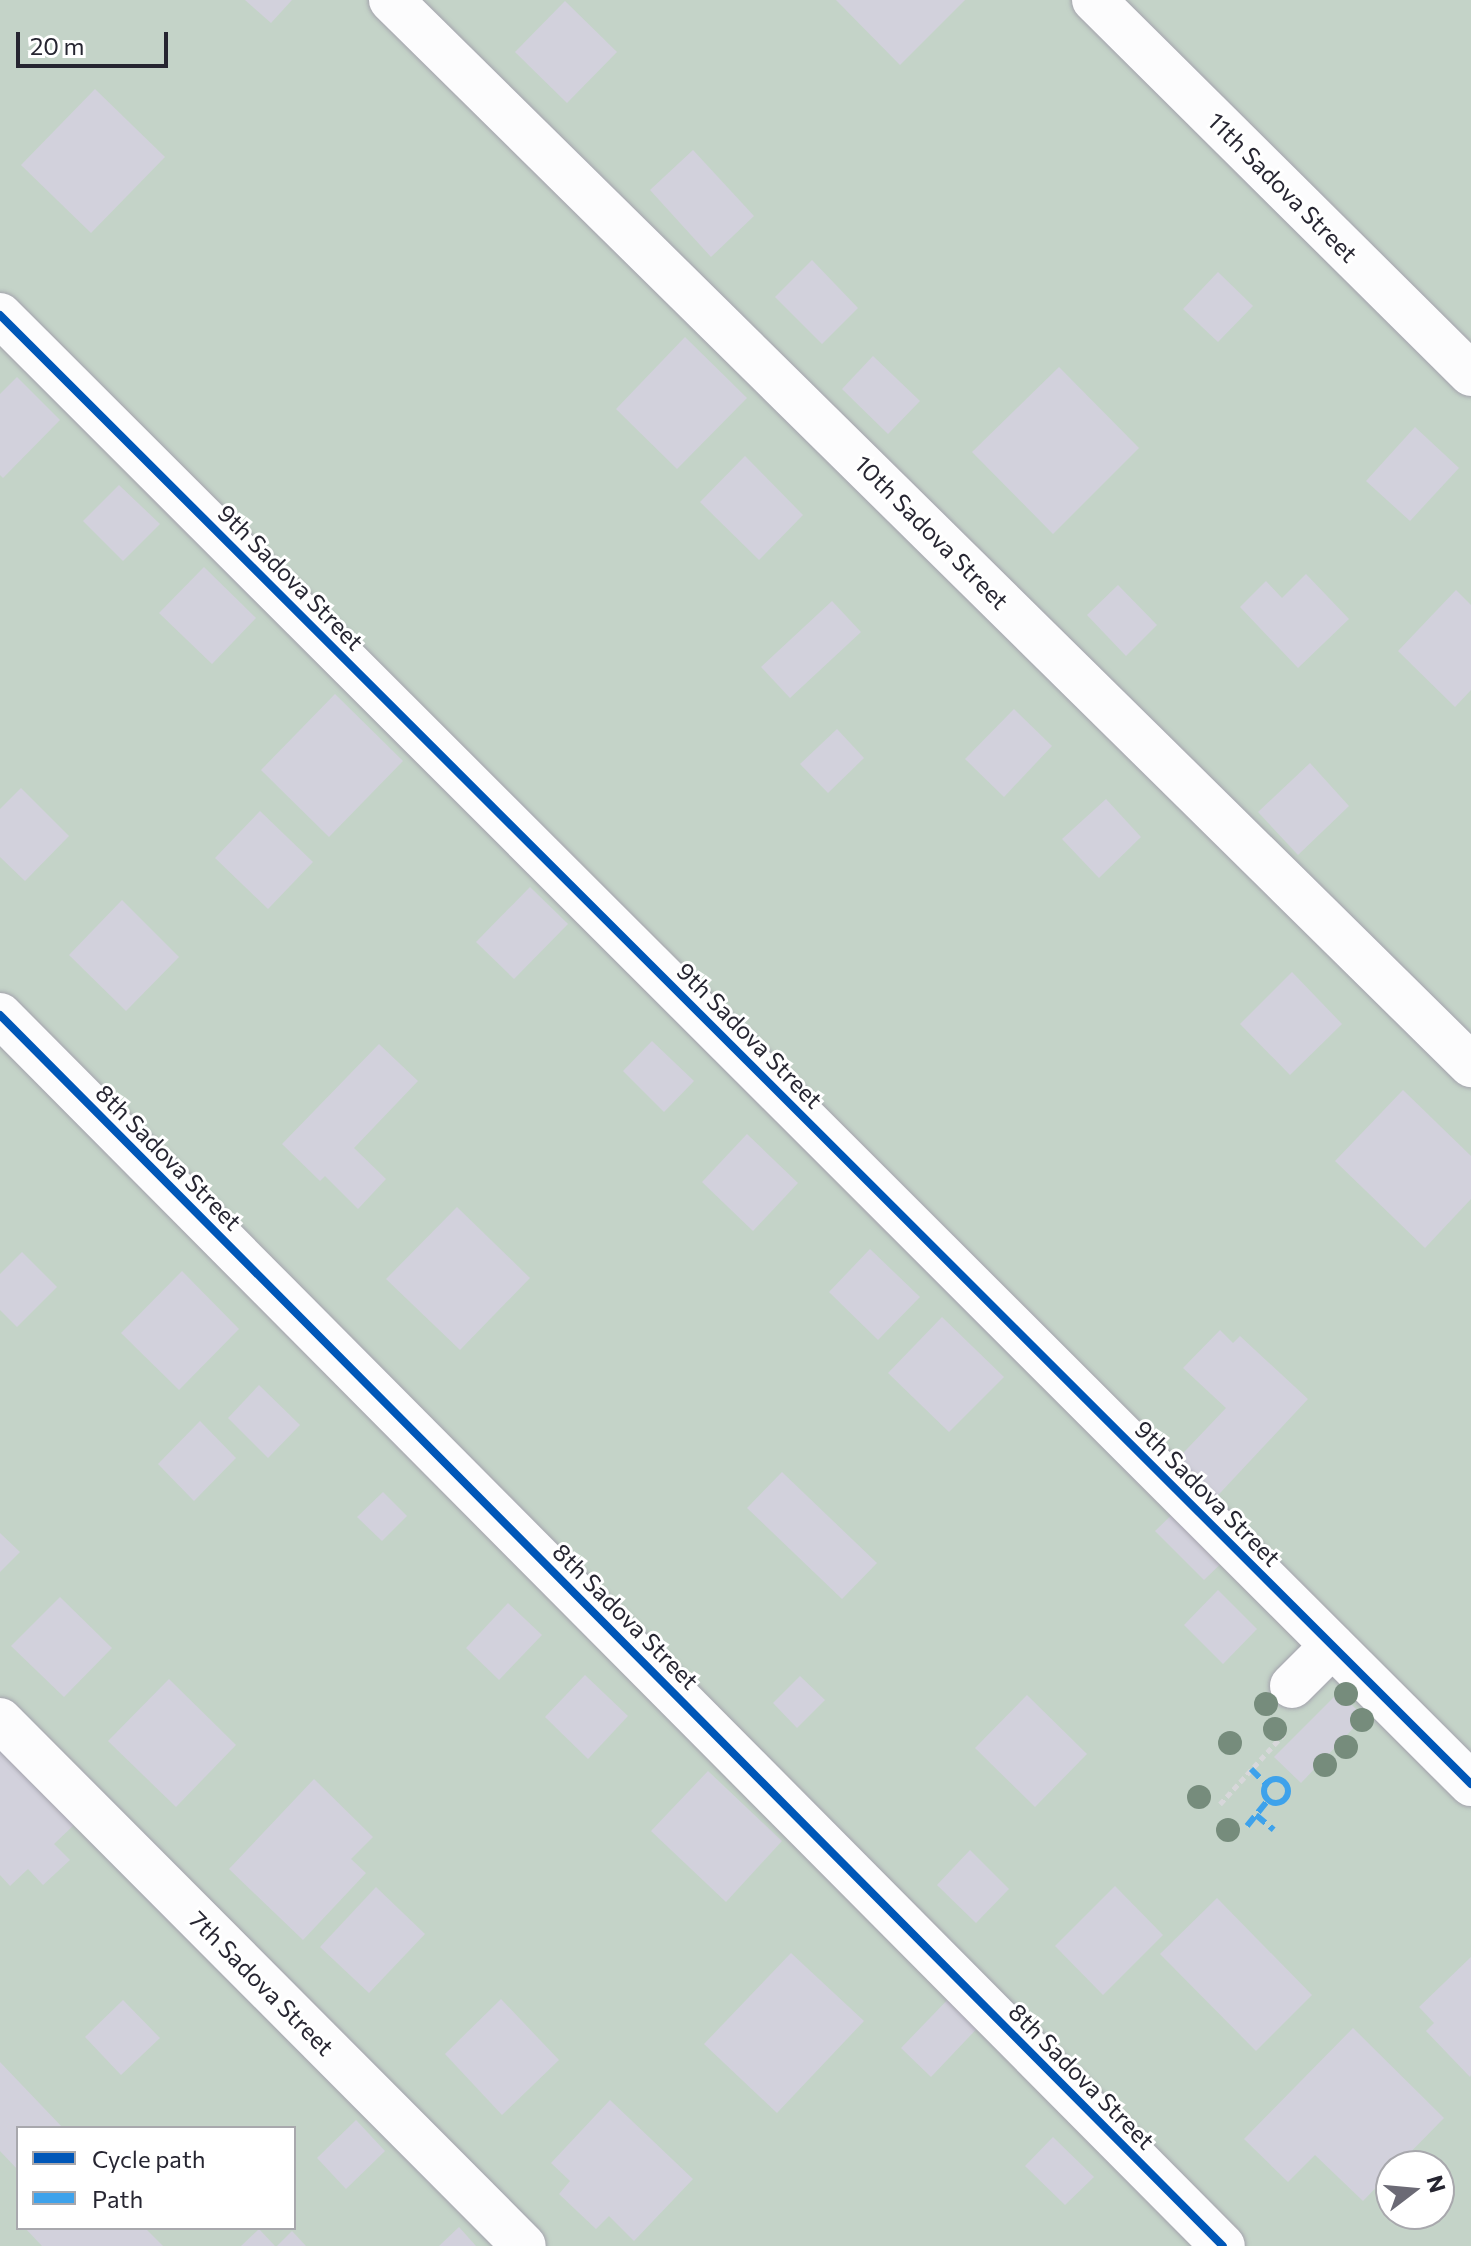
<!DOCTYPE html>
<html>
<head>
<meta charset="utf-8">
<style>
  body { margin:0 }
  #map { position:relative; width:1471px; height:2246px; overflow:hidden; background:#eaeaf4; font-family:Commissioner,sans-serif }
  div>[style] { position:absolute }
  .green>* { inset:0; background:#c4d3c8 }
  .building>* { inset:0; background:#d2d1dc }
  .path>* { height:5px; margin-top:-2.5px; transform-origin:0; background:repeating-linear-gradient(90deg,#d7d7da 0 6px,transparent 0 10px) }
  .roads { filter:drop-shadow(0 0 2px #a3a2ac) drop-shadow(0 0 2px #a3a2ac) }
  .minor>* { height:44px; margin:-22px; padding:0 22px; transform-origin:22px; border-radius:22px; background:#fcfcfd }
  .quiet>* { height:6px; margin-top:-3px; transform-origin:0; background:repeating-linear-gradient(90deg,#3ea2eb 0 12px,transparent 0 18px) }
  .quiet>.ring { margin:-3px; padding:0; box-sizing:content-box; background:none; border:6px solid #3ea2eb; border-radius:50% }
  .cycleway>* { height:8px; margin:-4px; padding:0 4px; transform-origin:4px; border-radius:4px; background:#0057b8 }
  .trees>* { width:24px; height:24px; margin:-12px; border-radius:50%; background:#768c7c }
  span { translate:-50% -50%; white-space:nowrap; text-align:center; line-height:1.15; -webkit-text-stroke:6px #fff; paint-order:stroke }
  .street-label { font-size:24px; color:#262531 }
  .legend { position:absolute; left:16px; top:2126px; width:280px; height:104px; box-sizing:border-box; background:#fff; border:2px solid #a8a8ad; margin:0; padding:10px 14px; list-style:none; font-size:24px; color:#262531 }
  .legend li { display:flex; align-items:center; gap:16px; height:40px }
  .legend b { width:40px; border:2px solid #a8a8ad }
  .north { position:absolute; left:1375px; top:2150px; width:80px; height:80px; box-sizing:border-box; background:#fff; border:2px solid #a8a8ad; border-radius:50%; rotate:74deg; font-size:22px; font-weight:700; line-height:32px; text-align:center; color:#262531 }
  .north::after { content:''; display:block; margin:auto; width:28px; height:36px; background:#6b6a75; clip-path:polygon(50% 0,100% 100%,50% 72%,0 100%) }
  .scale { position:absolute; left:16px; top:32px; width:152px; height:36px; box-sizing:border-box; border:4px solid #262531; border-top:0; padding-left:10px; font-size:24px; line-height:28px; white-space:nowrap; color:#262531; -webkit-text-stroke:6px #fff; paint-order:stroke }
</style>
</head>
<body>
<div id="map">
  <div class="green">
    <i style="clip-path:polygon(evenodd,0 0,1471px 0,1471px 2246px,0 2246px,0 0,18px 2128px,294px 2128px,294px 2228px,18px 2228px,18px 2128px,0 0,1391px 2166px,1439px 2166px,1439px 2214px,1391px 2214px,1391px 2166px)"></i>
  </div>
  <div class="building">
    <i style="clip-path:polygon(245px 0,292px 0,271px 23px)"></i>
    <i style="clip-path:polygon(836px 0,965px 0,900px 65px)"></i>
    <i style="clip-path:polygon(565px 1px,617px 52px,567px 103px,515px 52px)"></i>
    <i style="clip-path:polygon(95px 89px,165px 157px,91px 233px,21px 165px)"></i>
    <i style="clip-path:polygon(693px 150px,754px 216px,711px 257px,650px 190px)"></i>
    <i style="clip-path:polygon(812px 260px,858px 308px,822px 344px,775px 297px)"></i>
    <i style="clip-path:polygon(1218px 272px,1253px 306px,1218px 342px,1183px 309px)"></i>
    <i style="clip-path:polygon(685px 337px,747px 398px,677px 469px,616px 409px)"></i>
    <i style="clip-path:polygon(873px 356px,920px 401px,888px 434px,842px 389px)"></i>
    <i style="clip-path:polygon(1059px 367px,1139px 448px,1053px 534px,972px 452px)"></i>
    <i style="clip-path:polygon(17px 377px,60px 420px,3px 478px,0 475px,0 394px)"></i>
    <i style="clip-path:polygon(1415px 427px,1459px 468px,1410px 521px,1366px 481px)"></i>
    <i style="clip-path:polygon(745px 456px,803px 515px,759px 560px,700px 502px)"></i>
    <i style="clip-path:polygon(119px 485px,160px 524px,123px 561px,83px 521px)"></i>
    <i style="clip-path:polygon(204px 567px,256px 618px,212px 664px,159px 613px)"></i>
    <i style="clip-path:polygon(1306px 574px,1349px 619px,1298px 668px,1240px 607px,1266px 581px,1282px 598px)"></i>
    <i style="clip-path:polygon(1118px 585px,1157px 625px,1126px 656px,1087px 615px)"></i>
    <i style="clip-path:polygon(1456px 590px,1471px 605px,1471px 690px,1455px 707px,1398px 651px)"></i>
    <i style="clip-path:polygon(832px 601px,861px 632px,790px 698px,761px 667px)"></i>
    <i style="clip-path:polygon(335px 694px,403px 761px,329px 837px,261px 770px)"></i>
    <i style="clip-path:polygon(1014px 709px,1052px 746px,1004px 797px,965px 759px)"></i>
    <i style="clip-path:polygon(837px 729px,864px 758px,828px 793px,800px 764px)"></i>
    <i style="clip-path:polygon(1310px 763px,1349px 806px,1298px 855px,1258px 812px)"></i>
    <i style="clip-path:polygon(21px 788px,69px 836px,25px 881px,0 857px,0 809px)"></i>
    <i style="clip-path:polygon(1106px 799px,1141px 837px,1099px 878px,1062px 839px)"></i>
    <i style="clip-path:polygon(260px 811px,313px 862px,268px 909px,215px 858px)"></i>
    <i style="clip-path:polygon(530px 887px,568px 924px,514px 979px,476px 942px)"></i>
    <i style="clip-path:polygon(122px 900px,179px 957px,126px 1011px,69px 955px)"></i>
    <i style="clip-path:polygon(1292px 972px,1342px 1024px,1290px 1075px,1240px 1024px)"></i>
    <i style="clip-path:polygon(652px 1041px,694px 1081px,664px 1112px,623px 1071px)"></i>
    <i style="clip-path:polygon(379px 1044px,418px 1081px,354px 1148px,386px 1179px,358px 1209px,325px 1176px,320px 1181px,282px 1144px)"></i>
    <i style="clip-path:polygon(1403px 1090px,1471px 1156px,1471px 1199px,1425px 1248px,1335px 1161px)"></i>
    <i style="clip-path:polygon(747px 1134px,798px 1183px,753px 1231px,702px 1182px)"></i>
    <i style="clip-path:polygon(457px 1207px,530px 1278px,460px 1350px,386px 1279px)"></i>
    <i style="clip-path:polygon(870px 1249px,920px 1297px,878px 1340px,829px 1292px)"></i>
    <i style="clip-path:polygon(22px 1252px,57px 1287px,17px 1327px,0 1310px,0 1274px)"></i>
    <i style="clip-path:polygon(182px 1271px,239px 1329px,179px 1390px,121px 1333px)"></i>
    <i style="clip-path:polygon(942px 1317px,1004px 1377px,949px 1432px,888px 1373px)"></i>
    <i style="clip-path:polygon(1220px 1330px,1233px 1343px,1240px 1336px,1308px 1399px,1207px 1507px,1167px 1470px,1226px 1408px,1183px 1368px)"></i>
    <i style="clip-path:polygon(259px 1385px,300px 1425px,268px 1458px,228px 1418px)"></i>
    <i style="clip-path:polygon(200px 1421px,236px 1458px,194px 1501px,158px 1464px)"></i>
    <i style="clip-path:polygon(782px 1472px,877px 1563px,842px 1599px,747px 1508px)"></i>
    <i style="clip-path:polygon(383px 1492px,407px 1516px,382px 1541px,357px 1517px)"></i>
    <i style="clip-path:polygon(1184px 1503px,1233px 1552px,1204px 1580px,1155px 1531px)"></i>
    <i style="clip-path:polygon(0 1533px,20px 1552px,0 1572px)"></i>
    <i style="clip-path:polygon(1218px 1590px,1257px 1629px,1223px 1664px,1184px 1625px)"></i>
    <i style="clip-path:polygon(60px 1597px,112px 1648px,64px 1697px,11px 1646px)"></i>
    <i style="clip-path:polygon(508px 1603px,542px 1635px,499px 1680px,466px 1648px)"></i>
    <i style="clip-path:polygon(585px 1675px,628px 1716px,588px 1759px,545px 1717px)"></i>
    <i style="clip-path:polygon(800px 1676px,825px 1700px,797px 1728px,773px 1703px)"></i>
    <i style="clip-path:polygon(169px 1679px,236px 1745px,176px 1807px,108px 1741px)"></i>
    <i style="clip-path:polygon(1339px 1692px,1364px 1717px,1301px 1783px,1274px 1757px)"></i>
    <i style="clip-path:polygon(1027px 1695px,1087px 1754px,1035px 1807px,975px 1748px)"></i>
    <i style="clip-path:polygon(0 1747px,75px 1824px,54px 1844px,70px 1860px,43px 1885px,28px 1869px,10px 1886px,0 1875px)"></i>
    <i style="clip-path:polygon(708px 1771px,782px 1841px,726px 1902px,651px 1831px)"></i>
    <i style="clip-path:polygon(314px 1779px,373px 1837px,351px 1859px,366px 1873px,303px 1940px,229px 1869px)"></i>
    <i style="clip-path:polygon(970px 1850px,1009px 1889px,976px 1923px,937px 1885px)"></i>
    <i style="clip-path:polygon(1115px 1886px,1163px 1935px,1103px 1995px,1055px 1946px)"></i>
    <i style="clip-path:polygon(376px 1887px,425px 1934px,369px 1993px,320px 1947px)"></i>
    <i style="clip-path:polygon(1217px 1898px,1312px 1995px,1256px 2051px,1160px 1954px)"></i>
    <i style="clip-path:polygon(791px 1953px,864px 2021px,777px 2113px,704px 2044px)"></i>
    <i style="clip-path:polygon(1471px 1957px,1471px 2075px,1470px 2077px,1426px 2031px,1434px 2023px,1419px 2007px)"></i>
    <i style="clip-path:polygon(956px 1991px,986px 2019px,931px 2077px,901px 2048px)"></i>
    <i style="clip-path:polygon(501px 1999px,559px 2060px,502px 2115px,445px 2054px)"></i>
    <i style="clip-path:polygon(123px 2000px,160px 2038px,121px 2075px,85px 2037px)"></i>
    <i style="clip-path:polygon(1353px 2028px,1444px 2118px,1397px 2166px,1391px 2166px,1391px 2172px,1363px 2201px,1315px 2155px,1288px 2182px,1244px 2139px)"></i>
    <i style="clip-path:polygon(0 2062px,63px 2128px,18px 2128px,18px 2170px,0 2151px)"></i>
    <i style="clip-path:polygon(610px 2100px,693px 2179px,634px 2241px,609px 2216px,596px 2229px,559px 2194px,570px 2181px,551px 2163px)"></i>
    <i style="clip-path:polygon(356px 2120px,385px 2151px,346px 2189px,317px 2158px)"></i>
    <i style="clip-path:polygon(1053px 2137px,1094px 2177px,1065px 2205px,1025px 2166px)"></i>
    <i style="clip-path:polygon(459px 2227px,476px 2246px,439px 2246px)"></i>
    <i style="clip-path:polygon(25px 2228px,145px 2228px,163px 2246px,42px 2246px)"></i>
    <i style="clip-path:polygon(259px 2229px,275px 2246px,241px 2246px)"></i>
    <i style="clip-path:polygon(292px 2231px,306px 2246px,277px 2246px)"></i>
  </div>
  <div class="path">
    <i style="left:1220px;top:1804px;width:95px;rotate:-47.6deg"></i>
  </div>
  <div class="roads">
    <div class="minor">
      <i style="left:391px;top:0;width:1517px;rotate:44.6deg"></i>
      <i style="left:1094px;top:0;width:531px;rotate:44.77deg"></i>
      <i style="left:0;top:315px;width:2079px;rotate:44.96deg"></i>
      <i style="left:0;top:1015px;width:1735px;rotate:45.19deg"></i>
      <i style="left:1292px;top:1686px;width:57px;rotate:-45deg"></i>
      <i style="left:0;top:1720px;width:742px;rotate:45.11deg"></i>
    </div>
  </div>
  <div class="quiet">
    <i style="left:1251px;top:1769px;width:21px;rotate:45deg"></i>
    <i class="ring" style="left:1264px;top:1779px;width:18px;height:18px"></i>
    <i style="left:1256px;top:1815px;width:23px;rotate:40deg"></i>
    <i style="left:1247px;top:1826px;width:33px;rotate:-51deg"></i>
  </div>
  <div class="cycleway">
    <i style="left:0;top:315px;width:2079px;rotate:44.96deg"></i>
    <i style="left:0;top:1015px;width:1735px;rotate:45.19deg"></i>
  </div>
  <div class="trees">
    <i style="left:1346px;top:1694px"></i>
    <i style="left:1266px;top:1704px"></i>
    <i style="left:1362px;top:1720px"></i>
    <i style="left:1275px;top:1729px"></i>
    <i style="left:1230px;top:1743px"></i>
    <i style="left:1346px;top:1747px"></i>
    <i style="left:1325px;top:1765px"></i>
    <i style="left:1199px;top:1797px"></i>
    <i style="left:1228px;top:1830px"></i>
  </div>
  <div class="street-label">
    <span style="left:1283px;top:187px;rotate:45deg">11th Sadova Street</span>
    <span style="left:932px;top:532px;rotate:45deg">10th Sadova Street</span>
    <span style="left:291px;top:577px;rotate:45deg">9th Sadova Street</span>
    <span style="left:750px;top:1035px;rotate:45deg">9th Sadova Street</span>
    <span style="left:169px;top:1157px;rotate:45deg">8th Sadova Street</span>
    <span style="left:1208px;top:1493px;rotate:45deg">9th Sadova Street</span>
    <span style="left:626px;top:1616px;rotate:45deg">8th Sadova Street</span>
    <span style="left:262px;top:1983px;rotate:45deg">7th Sadova Street</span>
    <span style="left:1082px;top:2076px;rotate:45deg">8th Sadova Street</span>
  </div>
  <ul class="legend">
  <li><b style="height:10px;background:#0057b8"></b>Cycle path</li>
  <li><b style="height:10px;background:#3ea2eb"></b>Path</li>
  </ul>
  <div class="north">N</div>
  <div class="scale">20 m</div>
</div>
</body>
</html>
